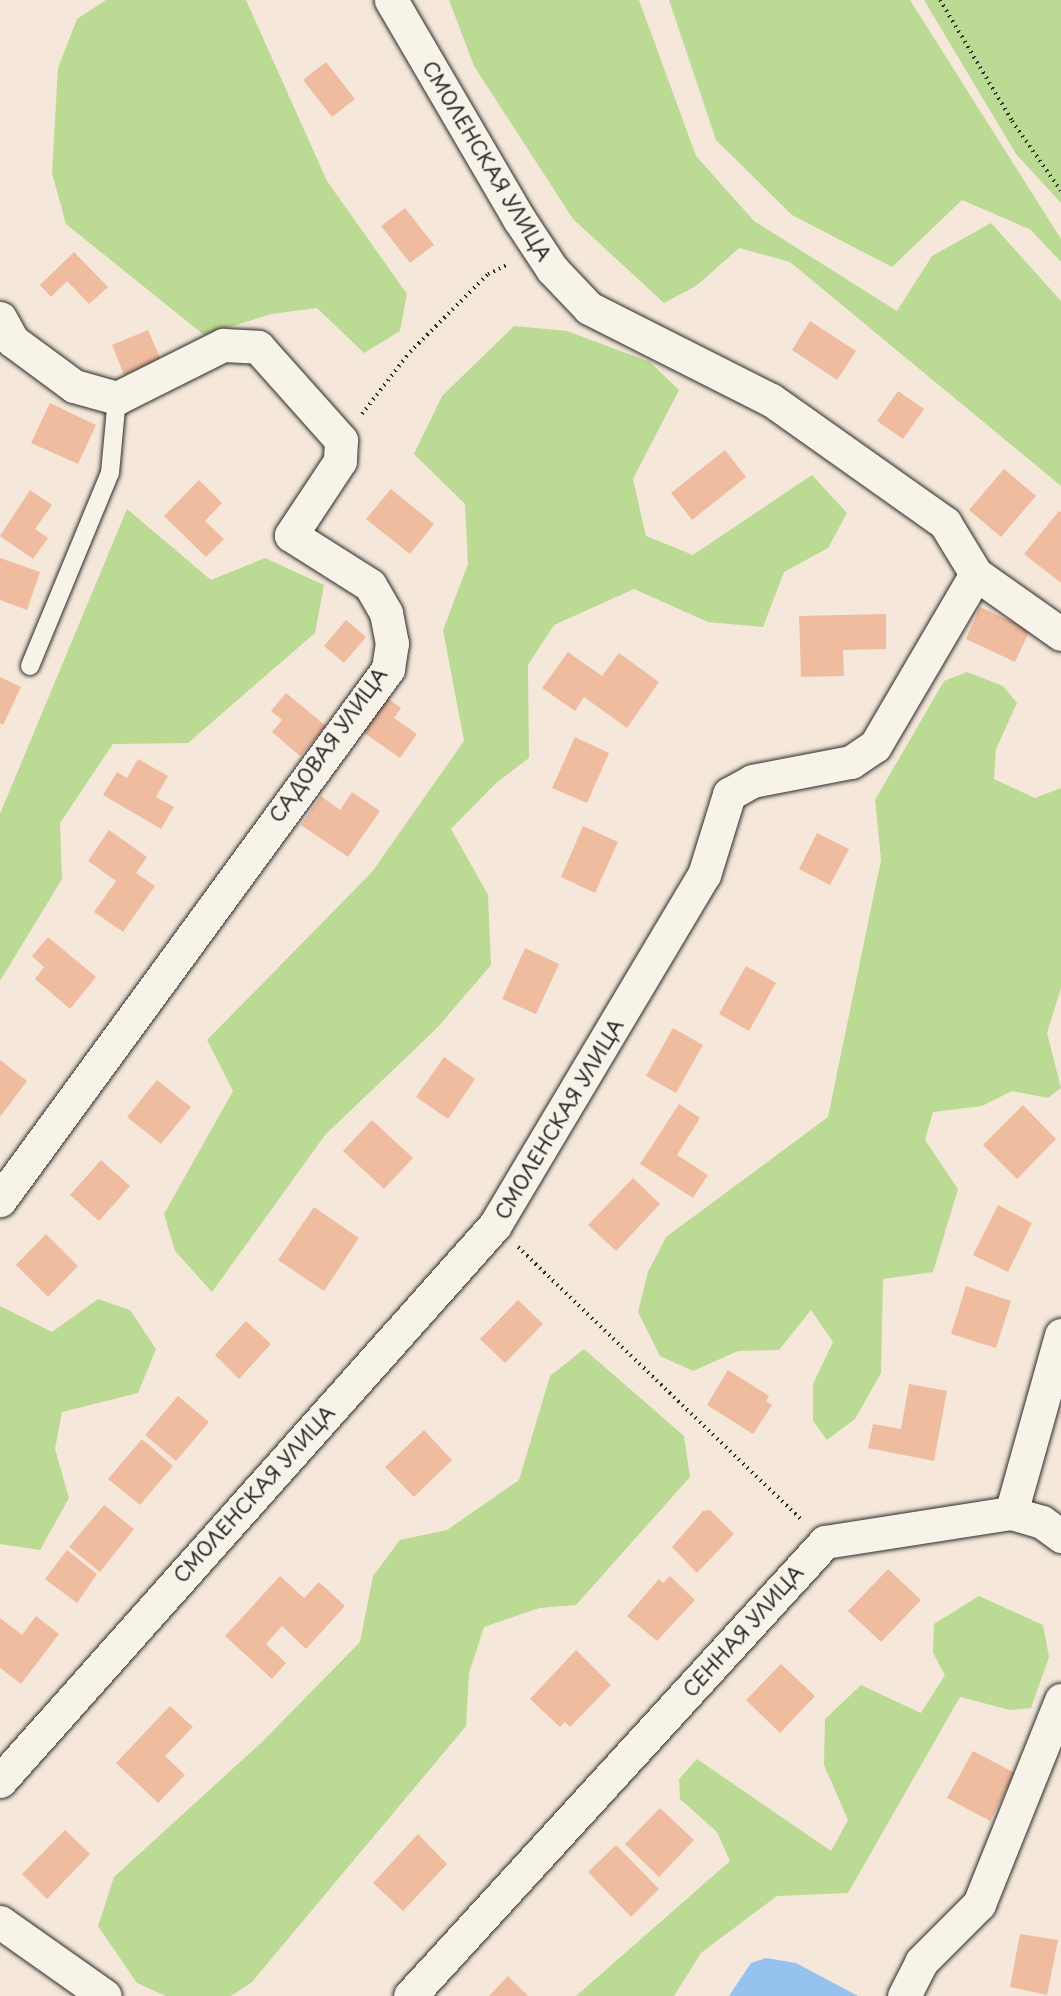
<!DOCTYPE html>
<html>
<head>
<meta charset="utf-8">
<style>
  body { margin:0 }
  #map { position:relative; width:1061px; height:1996px; overflow:hidden; background:#f5e8da; font-family:"Playpen Sans",sans-serif }
  div>[style] { position:absolute }
  .green>* { inset:0; background:#bbda93 }
  .water>* { inset:0; background:#96c2ef }
  .building>* { inset:0; background:#efbca0 }
  .path>* { height:4px; margin-top:-2px; transform-origin:0; background:repeating-linear-gradient(90deg,#2b2b2b 0 1.5px,transparent 0 6px) }
  .roads { filter:drop-shadow(0 0 2px #2b2b2b) drop-shadow(0 0 2px #2b2b2b) }
  .service>* { height:18px; margin:-9px; padding:0 9px; transform-origin:9px; border-radius:9px; background:#f7f3e8 }
  .minor>* { height:33px; margin:-16.5px; padding:0 16.5px; transform-origin:16.5px; border-radius:16.5px; background:#f7f3e8 }
  span { translate:-50% -50%; white-space:nowrap; text-align:center; line-height:1.15; -webkit-text-stroke:4.5px #f7f3e8; paint-order:stroke }
  .street-label { font-size:20px; color:#2b2b2b }
</style>
</head>
<body>
<div id="map">
  <div class="green">
    <i style="clip-path:polygon(106px 0,246px 0,327px 181px,407px 294px,400px 331px,364px 353px,317px 308px,271px 314px,204px 335px,66px 224px,52px 173px,58px 68px,77px 19px)"></i>
    <i style="clip-path:polygon(449px 0,639px 0,696px 156px,754px 221px,897px 311px,932px 256px,991px 223px,1061px 301px,1061px 486px,790px 262px,739px 248px,696px 286px,664px 303px,573px 219px,474px 66px)"></i>
    <i style="clip-path:polygon(669px 0,910px 0,1061px 239px,1061px 262px,1031px 230px,962px 200px,892px 267px,792px 215px,716px 140px)"></i>
    <i style="clip-path:polygon(924px 0,1061px 0,1061px 203px,1016px 154px)"></i>
    <i style="clip-path:polygon(514px 326px,567px 331px,650px 362px,679px 390px,633px 479px,646px 536px,693px 555px,812px 475px,847px 513px,828px 548px,784px 572px,763px 627px,708px 622px,634px 589px,554px 625px,528px 665px,529px 758px,496px 783px,451px 829px,488px 895px,491px 965px,437px 1028px,325px 1135px,212px 1292px,175px 1251px,164px 1214px,233px 1091px,207px 1040px,372px 872px,464px 741px,443px 630px,468px 564px,465px 504px,414px 454px,442px 396px)"></i>
    <i style="clip-path:polygon(127px 509px,211px 580px,265px 558px,324px 585px,315px 633px,188px 743px,113px 744px,60px 823px,62px 879px,0 981px,0 814px)"></i>
    <i style="clip-path:polygon(967px 672px,1003px 686px,1017px 703px,996px 749px,994px 779px,1035px 798px,1061px 788px,1061px 988px,1047px 1033px,1061px 1088px,1048px 1098px,1012px 1091px,982px 1106px,933px 1112px,925px 1140px,958px 1189px,933px 1272px,883px 1279px,881px 1373px,855px 1419px,827px 1440px,813px 1421px,813px 1384px,833px 1342px,811px 1310px,779px 1350px,738px 1351px,693px 1371px,660px 1356px,638px 1312px,648px 1272px,666px 1237px,828px 1117px,881px 860px,875px 800px,944px 681px)"></i>
    <i style="clip-path:polygon(98px 1299px,130px 1310px,156px 1349px,138px 1393px,62px 1412px,55px 1449px,69px 1498px,40px 1550px,0 1544px,0 1306px,52px 1332px)"></i>
    <i style="clip-path:polygon(584px 1349px,684px 1436px,690px 1477px,576px 1605px,539px 1608px,484px 1627px,469px 1673px,466px 1726px,252px 1982px,231px 1996px,166px 1996px,137px 1983px,98px 1926px,114px 1877px,262px 1742px,360px 1642px,373px 1576px,400px 1540px,447px 1530px,519px 1480px,550px 1376px)"></i>
    <i style="clip-path:polygon(979px 1596px,1043px 1625px,1049px 1657px,1031px 1708px,1010px 1710px,960px 1697px,848px 1893px,777px 1896px,701px 1953px,674px 1996px,576px 1996px,730px 1861px,717px 1832px,680px 1799px,679px 1779px,697px 1759px,831px 1851px,848px 1820px,824px 1765px,825px 1719px,861px 1685px,921px 1713px,945px 1675px,933px 1653px,934px 1624px)"></i>
  </div>
  <div class="water">
    <i style="clip-path:polygon(766px 1958px,796px 1963px,858px 1996px,729px 1996px,751px 1963px)"></i>
  </div>
  <div class="building">
    <i style="clip-path:polygon(326px 62px,355px 99px,332px 117px,303px 80px)"></i>
    <i style="clip-path:polygon(405px 208px,434px 245px,410px 263px,381px 226px)"></i>
    <i style="clip-path:polygon(74px 252px,108px 287px,89px 304px,67px 281px,51px 297px,40px 285px)"></i>
    <i style="clip-path:polygon(810px 321px,856px 351px,837px 380px,792px 350px)"></i>
    <i style="clip-path:polygon(148px 330px,161px 360px,124px 375px,112px 345px)"></i>
    <i style="clip-path:polygon(898px 391px,924px 409px,903px 439px,877px 421px)"></i>
    <i style="clip-path:polygon(50px 403px,96px 425px,78px 464px,31px 443px)"></i>
    <i style="clip-path:polygon(725px 450px,746px 477px,692px 520px,671px 493px)"></i>
    <i style="clip-path:polygon(1004px 469px,1036px 496px,1001px 537px,969px 510px)"></i>
    <i style="clip-path:polygon(199px 480px,222px 503px,205px 521px,224px 539px,206px 557px,164px 516px)"></i>
    <i style="clip-path:polygon(391px 489px,434px 524px,410px 554px,366px 519px)"></i>
    <i style="clip-path:polygon(30px 490px,52px 505px,35px 529px,48px 538px,33px 559px,0 536px)"></i>
    <i style="clip-path:polygon(1059px 511px,1061px 512px,1061px 583px,1024px 554px)"></i>
    <i style="clip-path:polygon(0 558px,40px 572px,27px 610px,0 600px)"></i>
    <i style="clip-path:polygon(980px 607px,1030px 630px,1015px 662px,966px 639px)"></i>
    <i style="clip-path:polygon(886px 614px,886px 649px,843px 650px,844px 676px,801px 677px,799px 616px)"></i>
    <i style="clip-path:polygon(346px 620px,366px 637px,344px 663px,324px 646px)"></i>
    <i style="clip-path:polygon(568px 652px,602px 676px,619px 653px,659px 682px,627px 728px,584px 697px,575px 711px,542px 688px)"></i>
    <i style="clip-path:polygon(0 677px,21px 687px,3px 725px,0 723px)"></i>
    <i style="clip-path:polygon(286px 693px,326px 726px,300px 756px,272px 732px,282px 720px,271px 711px)"></i>
    <i style="clip-path:polygon(384px 696px,401px 708px,394px 718px,417px 734px,400px 758px,360px 730px)"></i>
    <i style="clip-path:polygon(575px 737px,609px 753px,587px 803px,552px 788px)"></i>
    <i style="clip-path:polygon(138px 759px,168px 776px,156px 797px,174px 807px,161px 829px,103px 795px,117px 772px,127px 778px)"></i>
    <i style="clip-path:polygon(352px 792px,380px 811px,348px 857px,301px 825px,321px 796px,340px 810px)"></i>
    <i style="clip-path:polygon(583px 826px,618px 842px,595px 893px,561px 877px)"></i>
    <i style="clip-path:polygon(109px 830px,147px 857px,136px 873px,155px 886px,123px 932px,94px 912px,116px 881px,88px 861px)"></i>
    <i style="clip-path:polygon(817px 833px,849px 849px,830px 885px,799px 869px)"></i>
    <i style="clip-path:polygon(48px 937px,96px 977px,70px 1009px,35px 979px,44px 967px,32px 956px)"></i>
    <i style="clip-path:polygon(525px 948px,559px 964px,536px 1014px,502px 999px)"></i>
    <i style="clip-path:polygon(746px 966px,776px 983px,749px 1031px,719px 1014px)"></i>
    <i style="clip-path:polygon(673px 1028px,703px 1045px,676px 1093px,646px 1076px)"></i>
    <i style="clip-path:polygon(444px 1057px,475px 1079px,448px 1119px,416px 1097px)"></i>
    <i style="clip-path:polygon(0 1060px,27px 1081px,0 1117px)"></i>
    <i style="clip-path:polygon(157px 1080px,191px 1107px,161px 1144px,127px 1117px)"></i>
    <i style="clip-path:polygon(679px 1104px,700px 1118px,677px 1155px,708px 1175px,693px 1198px,640px 1164px)"></i>
    <i style="clip-path:polygon(1023px 1105px,1056px 1139px,1017px 1179px,983px 1145px)"></i>
    <i style="clip-path:polygon(372px 1120px,413px 1158px,384px 1189px,343px 1151px)"></i>
    <i style="clip-path:polygon(101px 1160px,130px 1186px,99px 1221px,70px 1195px)"></i>
    <i style="clip-path:polygon(633px 1178px,660px 1204px,616px 1251px,588px 1225px)"></i>
    <i style="clip-path:polygon(998px 1205px,1032px 1223px,1008px 1272px,973px 1255px)"></i>
    <i style="clip-path:polygon(314px 1207px,359px 1238px,324px 1291px,278px 1260px)"></i>
    <i style="clip-path:polygon(46px 1234px,78px 1266px,48px 1297px,16px 1265px)"></i>
    <i style="clip-path:polygon(966px 1286px,1011px 1301px,996px 1348px,951px 1334px)"></i>
    <i style="clip-path:polygon(518px 1300px,543px 1324px,505px 1363px,480px 1339px)"></i>
    <i style="clip-path:polygon(246px 1321px,271px 1344px,239px 1379px,215px 1355px)"></i>
    <i style="clip-path:polygon(728px 1370px,769px 1396px,766px 1401px,772px 1405px,753px 1434px,707px 1405px)"></i>
    <i style="clip-path:polygon(909px 1384px,947px 1391px,934px 1461px,868px 1448px,873px 1424px,901px 1429px)"></i>
    <i style="clip-path:polygon(178px 1396px,209px 1422px,176px 1461px,145px 1435px)"></i>
    <i style="clip-path:polygon(424px 1430px,452px 1460px,414px 1497px,385px 1467px)"></i>
    <i style="clip-path:polygon(142px 1439px,173px 1466px,140px 1505px,108px 1479px)"></i>
    <i style="clip-path:polygon(104px 1505px,134px 1529px,100px 1572px,69px 1547px)"></i>
    <i style="clip-path:polygon(710px 1510px,734px 1534px,697px 1573px,672px 1547px,703px 1511px)"></i>
    <i style="clip-path:polygon(67px 1550px,97px 1574px,77px 1603px,45px 1579px)"></i>
    <i style="clip-path:polygon(888px 1569px,921px 1600px,881px 1642px,848px 1611px)"></i>
    <i style="clip-path:polygon(280px 1576px,304px 1598px,319px 1582px,345px 1606px,306px 1649px,282px 1626px,266px 1644px,286px 1663px,272px 1679px,225px 1636px)"></i>
    <i style="clip-path:polygon(670px 1576px,695px 1600px,657px 1641px,627px 1616px,659px 1579px,663px 1583px)"></i>
    <i style="clip-path:polygon(36px 1616px,59px 1634px,21px 1684px,0 1668px,0 1618px,22px 1635px)"></i>
    <i style="clip-path:polygon(576px 1650px,611px 1685px,570px 1727px,565px 1722px,560px 1727px,530px 1699px)"></i>
    <i style="clip-path:polygon(781px 1664px,815px 1696px,780px 1733px,746px 1700px)"></i>
    <i style="clip-path:polygon(170px 1706px,193px 1727px,165px 1756px,185px 1775px,158px 1803px,116px 1763px)"></i>
    <i style="clip-path:polygon(973px 1751px,1015px 1773px,990px 1821px,947px 1798px)"></i>
    <i style="clip-path:polygon(660px 1808px,694px 1840px,659px 1877px,625px 1844px)"></i>
    <i style="clip-path:polygon(65px 1830px,90px 1854px,47px 1899px,22px 1874px)"></i>
    <i style="clip-path:polygon(418px 1834px,447px 1864px,403px 1911px,373px 1883px)"></i>
    <i style="clip-path:polygon(616px 1845px,659px 1889px,631px 1917px,588px 1872px)"></i>
    <i style="clip-path:polygon(1020px 1934px,1058px 1940px,1047px 1995px,1010px 1987px)"></i>
    <i style="clip-path:polygon(508px 1976px,528px 1996px,489px 1996px)"></i>
  </div>
  <div class="path">
    <i style="left:940px;top:0;width:141px;rotate:59.2deg"></i>
    <i style="left:1012px;top:121px;width:85px;rotate:55deg"></i>
    <i style="left:362px;top:414px;width:78px;rotate:-52.3deg"></i>
    <i style="left:410px;top:352px;width:110px;rotate:-45deg"></i>
    <i style="left:488px;top:274px;width:23px;rotate:-25deg"></i>
    <i style="left:518px;top:1247px;width:395px;rotate:43.9deg"></i>
  </div>
  <div class="roads">
    <div class="service">
      <i style="left:30px;top:666px;width:209px;rotate:-67.5deg"></i>
      <i style="left:110px;top:473px;width:75px;rotate:-84.7deg"></i>
    </div>
    <div class="minor">
      <i style="left:0;top:318px;width:26px;rotate:61deg"></i>
      <i style="left:13px;top:341px;width:76px;rotate:36.4deg"></i>
      <i style="left:74px;top:386px;width:45px;rotate:15.6deg"></i>
      <i style="left:117px;top:398px;width:119px;rotate:-26.6deg"></i>
      <i style="left:223px;top:345px;width:35px;rotate:3deg"></i>
      <i style="left:258px;top:347px;width:125px;rotate:48.3deg"></i>
      <i style="left:341px;top:440px;width:21px;rotate:93deg"></i>
      <i style="left:340px;top:461px;width:89px;rotate:123.5deg"></i>
      <i style="left:291px;top:535px;width:93px;rotate:32.3deg"></i>
      <i style="left:370px;top:585px;width:32px;rotate:60deg"></i>
      <i style="left:386px;top:613px;width:31px;rotate:79deg"></i>
      <i style="left:392px;top:643px;width:26px;rotate:99deg"></i>
      <i style="left:388px;top:669px;width:658px;rotate:126.16deg"></i>
      <i style="left:976px;top:574px;width:104px;rotate:35.2deg"></i>
      <i style="left:1011px;top:1513px;width:32px;rotate:16deg"></i>
      <i style="left:1042px;top:1522px;width:24px;rotate:36deg"></i>
      <i style="left:0;top:1781px;width:744px;rotate:-48.32deg"></i>
      <i style="left:495px;top:1225px;width:408px;rotate:-59.2deg"></i>
      <i style="left:704px;top:875px;width:85px;rotate:-72.8deg"></i>
      <i style="left:729px;top:794px;width:26px;rotate:-29deg"></i>
      <i style="left:752px;top:781px;width:101px;rotate:-10.9deg"></i>
      <i style="left:851px;top:762px;width:29px;rotate:-34deg"></i>
      <i style="left:875px;top:746px;width:199px;rotate:-59.6deg"></i>
      <i style="left:976px;top:574px;width:60px;rotate:-121.3deg"></i>
      <i style="left:945px;top:523px;width:213px;rotate:-144.7deg"></i>
      <i style="left:771px;top:400px;width:204px;rotate:-153.2deg"></i>
      <i style="left:589px;top:308px;width:54px;rotate:-133.5deg"></i>
      <i style="left:552px;top:269px;width:60px;rotate:-123.4deg"></i>
      <i style="left:519px;top:219px;width:254px;rotate:-120.3deg"></i>
      <i style="left:0;top:1922px;width:128px;rotate:35.2deg"></i>
      <i style="left:410px;top:1996px;width:615px;rotate:-47.57deg"></i>
      <i style="left:825px;top:1542px;width:188px;rotate:-8.9deg"></i>
      <i style="left:1011px;top:1513px;width:185px;rotate:-74.3deg"></i>
      <i style="left:904px;top:1996px;width:38px;rotate:-63deg"></i>
      <i style="left:921px;top:1962px;width:82px;rotate:-45deg"></i>
      <i style="left:979px;top:1904px;width:220px;rotate:-68.1deg"></i>
    </div>
  </div>
  <div class="street-label">
    <span style="left:487px;top:161px;rotate:59deg">СМОЛЕНСКАЯ УЛИЦА</span>
    <span style="left:328px;top:745px;rotate:-54deg">САДОВАЯ УЛИЦА</span>
    <span style="left:559px;top:1119px;rotate:-59deg">СМОЛЕНСКАЯ УЛИЦА</span>
    <span style="left:254px;top:1494px;rotate:-48deg">СМОЛЕНСКАЯ УЛИЦА</span>
    <span style="left:743px;top:1631px;rotate:-48deg">СЕННАЯ УЛИЦА</span>
  </div>
</div>
</body>
</html>
